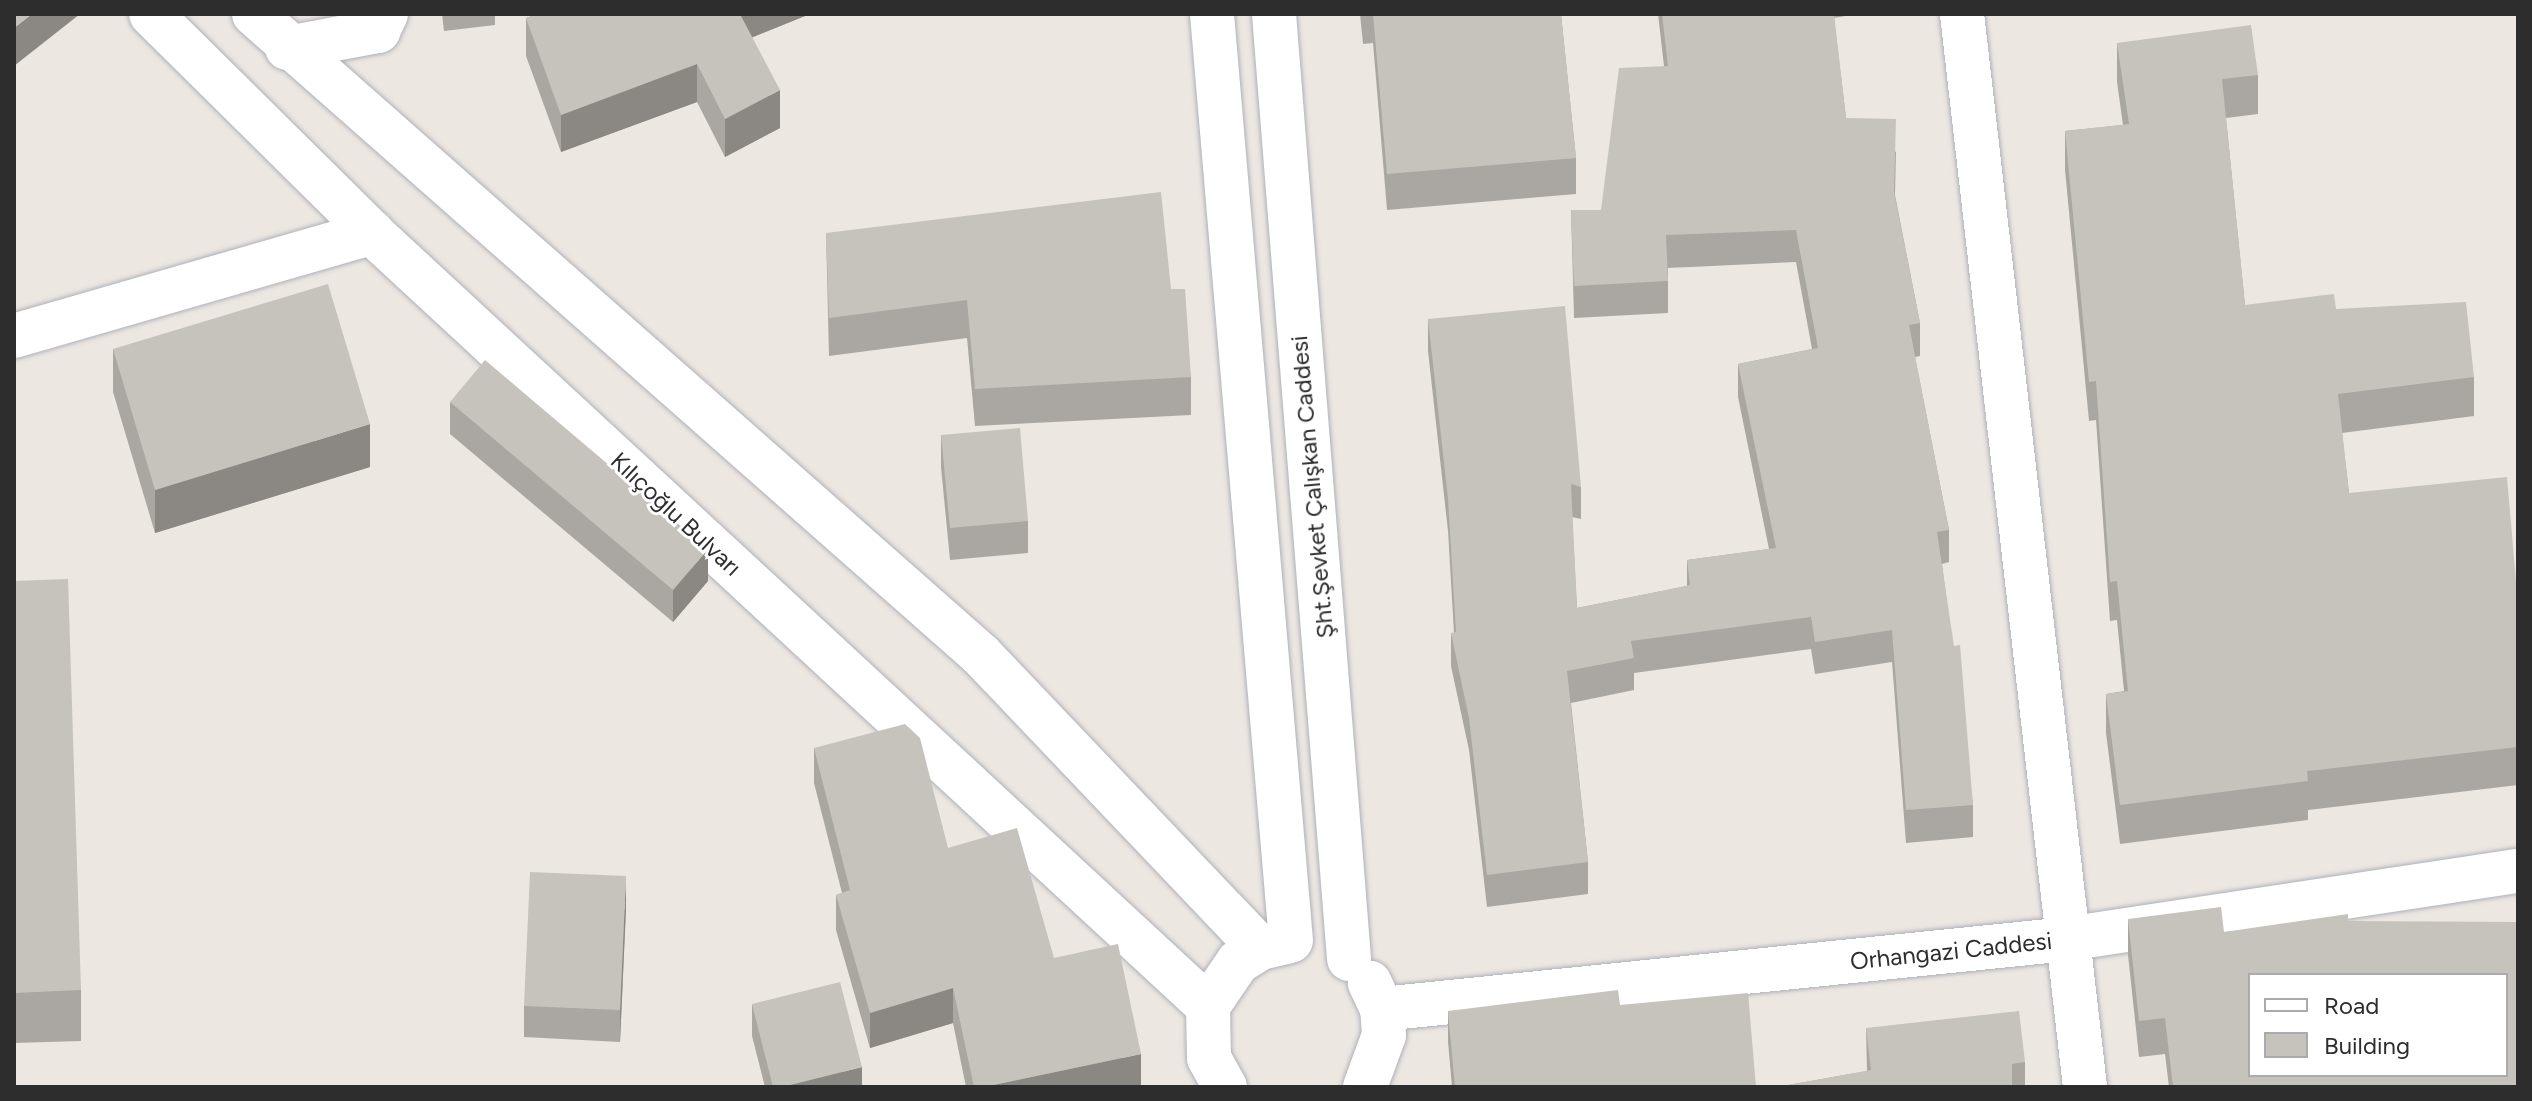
<!DOCTYPE html>
<html>
<head>
<meta charset="utf-8">
<style>
  body { margin:0 }
  #map { position:relative; width:2532px; height:1101px; overflow:hidden; background:#ede7e2; font-family:Figtree,sans-serif }
  div>[style] { position:absolute }
  .roads { filter:drop-shadow(0 0 2px #aeb1b8) drop-shadow(0 0 2px #aeb1b8) }
  .minor>* { height:44px; margin:-22px; padding:0 22px; transform-origin:22px; border-radius:22px; background:#fff }
  .wall>* { inset:0; background:#aaa7a2 }
  .shaded-wall>* { inset:0; background:#8b8884 }
  .building>* { inset:0; background:#c6c2bc }
  span { translate:-50% -50%; white-space:nowrap; text-align:center; line-height:1.15; -webkit-text-stroke:6px #fff; paint-order:stroke }
  .street-label { font-size:24px; color:#2d2d2d }
  .frame { position:absolute; inset:0; border:16px solid #2d2d2d; pointer-events:none }
  .legend { position:absolute; left:2248px; top:973px; width:260px; height:104px; box-sizing:border-box; background:#fff; border:2px solid #ababab; margin:0; padding:10px 14px; list-style:none; font-size:24px; color:#2d2d2d }
  .legend li { display:flex; align-items:center; gap:16px; height:40px }
  .legend b { width:40px; border:2px solid #ababab }
</style>
</head>
<body>
<div id="map">
  <div class="roads">
    <div class="minor">
      <i style="left:151px;top:14px;width:311px;rotate:44.7deg"></i>
      <i style="left:372px;top:233px;width:1139px;rotate:42.76deg"></i>
      <i style="left:254px;top:14px;width:968px;rotate:41.4deg"></i>
      <i style="left:980px;top:654px;width:406px;rotate:46.4deg"></i>
      <i style="left:1212px;top:14px;width:930px;rotate:85.13deg"></i>
      <i style="left:1274px;top:14px;width:948px;rotate:85.46deg"></i>
      <i style="left:1962px;top:14px;width:1080px;rotate:83.46deg"></i>
      <i style="left:287px;top:48px;width:93px;rotate:-10.6deg"></i>
      <i style="left:378px;top:31px;width:19px;rotate:-65deg"></i>
      <i style="left:14px;top:336px;width:373px;rotate:-16.1deg"></i>
      <i style="left:1382px;top:1009px;width:689px;rotate:-5.83deg"></i>
      <i style="left:2067px;top:939px;width:456px;rotate:-8.6deg"></i>
      <i style="left:1225px;top:1087px;width:33px;rotate:-119deg"></i>
      <i style="left:1209px;top:1058px;width:52px;rotate:-91.1deg"></i>
      <i style="left:1208px;top:1006px;width:53px;rotate:-55.7deg"></i>
      <i style="left:1238px;top:962px;width:26px;rotate:-32deg"></i>
      <i style="left:1260px;top:948px;width:28px;rotate:-13deg"></i>
      <i style="left:1365px;top:1087px;width:55px;rotate:-69.9deg"></i>
      <i style="left:1384px;top:1035px;width:26px;rotate:-94deg"></i>
      <i style="left:1382px;top:1009px;width:29px;rotate:-115deg"></i>
    </div>
  </div>
  <div class="wall">
    <i style="clip-path:polygon(442px 14px,495px 14px,495px 25px,444px 31px)"></i>
    <i style="clip-path:polygon(538px 14px,810px 14px,752px 37px,780px 128px,725px 157px,697px 102px,561px 152px,526px 56px,526px 18px)"></i>
    <i style="clip-path:polygon(1360px 14px,1561px 14px,1576px 158px,1576px 194px,1387px 210px,1373px 43px,1363px 44px)"></i>
    <i style="clip-path:polygon(1658px 14px,1857px 14px,1834px 18px,1846px 118px,1896px 152px,1895px 195px,1920px 323px,1920px 356px,1915px 357px,1949px 530px,1949px 562px,1942px 564px,1973px 805px,1973px 837px,1906px 843px,1892px 662px,1815px 674px,1811px 649px,1634px 673px,1634px 690px,1571px 703px,1588px 862px,1588px 894px,1487px 907px,1469px 750px,1451px 666px,1451px 633px,1454px 633px,1448px 531px,1428px 351px,1428px 319px,1581px 487px,1581px 519px,1572px 517px,1577px 608px,1687px 586px,1687px 560px,1769px 549px,1738px 397px,1738px 364px,1812px 349px,1796px 262px,1668px 268px,1668px 313px,1574px 318px,1571px 210px,1601px 210px,1664px 66px)"></i>
    <i style="clip-path:polygon(2117px 43px,2258px 75px,2258px 114px,2226px 118px,2245px 305px,2336px 309px,2474px 377px,2474px 416px,2342px 433px,2349px 493px,2518px 605px,2518px 785px,2308px 810px,2308px 820px,2120px 844px,2106px 733px,2106px 694px,2124px 691px,2117px 620px,2110px 621px,2096px 420px,2089px 421px,2065px 170px,2065px 131px,2123px 125px,2117px 82px)"></i>
    <i style="clip-path:polygon(826px 233px,1171px 289px,1191px 377px,1191px 415px,975px 426px,967px 338px,829px 356px)"></i>
    <i style="clip-path:polygon(113px 349px,370px 467px,155px 533px,113px 392px)"></i>
    <i style="clip-path:polygon(450px 402px,708px 581px,673px 622px,450px 434px)"></i>
    <i style="clip-path:polygon(941px 435px,1028px 521px,1028px 553px,950px 560px,941px 467px)"></i>
    <i style="clip-path:polygon(14px 581px,81px 990px,81px 1041px,14px 1043px)"></i>
    <i style="clip-path:polygon(814px 748px,948px 848px,1054px 958px,1141px 1087px,966px 1087px,953px 1023px,870px 1048px,836px 930px,836px 895px,842px 893px,814px 783px)"></i>
    <i style="clip-path:polygon(626px 908px,620px 1042px,524px 1037px,524px 1006px)"></i>
    <i style="clip-path:polygon(2128px 919px,2224px 932px,2348px 921px,2518px 1087px,2169px 1087px,2165px 1054px,2139px 1057px,2128px 955px)"></i>
    <i style="clip-path:polygon(752px 1004px,862px 1087px,765px 1087px,752px 1036px)"></i>
    <i style="clip-path:polygon(1620px 1005px,1756px 1087px,1452px 1087px,1448px 1042px,1448px 1011px)"></i>
    <i style="clip-path:polygon(1866px 1028px,2025px 1062px,2025px 1087px,1777px 1087px,1867px 1071px)"></i>
  </div>
  <div class="shaded-wall">
    <i style="clip-path:polygon(32px 14px,80px 14px,14px 66px,14px 28px)"></i>
    <i style="clip-path:polygon(736px 14px,810px 14px,736px 44px)"></i>
    <i style="clip-path:polygon(697px 64px,697px 102px,561px 152px,561px 115px)"></i>
    <i style="clip-path:polygon(780px 90px,780px 128px,725px 157px,725px 119px)"></i>
    <i style="clip-path:polygon(370px 424px,370px 467px,155px 533px,155px 490px)"></i>
    <i style="clip-path:polygon(708px 549px,708px 581px,673px 622px,673px 590px)"></i>
    <i style="clip-path:polygon(626px 876px,626px 908px,620px 1042px,620px 1010px)"></i>
    <i style="clip-path:polygon(953px 988px,953px 1023px,870px 1048px,870px 1013px)"></i>
    <i style="clip-path:polygon(1141px 1054px,1141px 1087px,984px 1087px)"></i>
    <i style="clip-path:polygon(862px 1067px,862px 1087px,782px 1087px)"></i>
  </div>
  <div class="building">
    <i style="clip-path:polygon(14px 14px,32px 14px,14px 28px)"></i>
    <i style="clip-path:polygon(538px 14px,740px 14px,780px 90px,725px 119px,697px 64px,561px 115px,526px 18px)"></i>
    <i style="clip-path:polygon(1373px 14px,1561px 14px,1576px 158px,1387px 174px)"></i>
    <i style="clip-path:polygon(1662px 14px,1834px 14px,1846px 118px,1896px 119px,1894px 192px,1920px 323px,1909px 325px,1949px 530px,1937px 532px,1954px 646px,1960px 645px,1973px 805px,1906px 810px,1892px 630px,1815px 642px,1811px 617px,1631px 641px,1634px 658px,1567px 671px,1588px 862px,1487px 875px,1469px 718px,1451px 633px,1456px 632px,1448px 499px,1428px 319px,1565px 306px,1581px 487px,1571px 484px,1577px 608px,1690px 585px,1687px 560px,1776px 548px,1738px 364px,1818px 348px,1796px 230px,1666px 235px,1668px 281px,1574px 286px,1571px 210px,1601px 210px,1619px 68px,1668px 66px)"></i>
    <i style="clip-path:polygon(2251px 25px,2258px 75px,2222px 79px,2245px 305px,2334px 294px,2336px 309px,2466px 302px,2474px 377px,2338px 394px,2349px 493px,2507px 477px,2518px 605px,2518px 747px,2307px 771px,2308px 781px,2120px 805px,2106px 694px,2128px 691px,2117px 581px,2110px 582px,2096px 381px,2089px 382px,2065px 131px,2129px 124px,2117px 43px)"></i>
    <i style="clip-path:polygon(1161px 192px,1171px 289px,1185px 289px,1191px 377px,975px 389px,967px 300px,829px 318px,826px 233px)"></i>
    <i style="clip-path:polygon(328px 284px,370px 424px,155px 490px,113px 349px)"></i>
    <i style="clip-path:polygon(485px 360px,708px 549px,673px 590px,450px 402px)"></i>
    <i style="clip-path:polygon(1020px 428px,1028px 521px,950px 528px,941px 435px)"></i>
    <i style="clip-path:polygon(68px 579px,81px 990px,14px 993px,14px 581px)"></i>
    <i style="clip-path:polygon(905px 724px,920px 738px,948px 848px,1017px 828px,1054px 958px,1118px 944px,1141px 1054px,984px 1087px,974px 1087px,953px 988px,870px 1013px,836px 895px,850px 890px,814px 748px)"></i>
    <i style="clip-path:polygon(530px 872px,626px 876px,620px 1010px,524px 1006px)"></i>
    <i style="clip-path:polygon(evenodd,2221px 907px,2224px 932px,2348px 914px,2348px 921px,2518px 922px,2518px 1087px,2173px 1087px,2165px 1018px,2139px 1021px,2128px 919px,2221px 907px,2250px 975px,2506px 975px,2506px 1075px,2250px 1075px,2250px 975px)"></i>
    <i style="clip-path:polygon(840px 982px,862px 1067px,782px 1087px,773px 1087px,752px 1004px)"></i>
    <i style="clip-path:polygon(1618px 990px,1620px 1005px,1748px 993px,1756px 1087px,1455px 1087px,1448px 1011px)"></i>
    <i style="clip-path:polygon(2019px 1011px,2025px 1062px,2012px 1064px,2012px 1087px,1777px 1087px,1871px 1070px,1866px 1028px)"></i>
  </div>
  <div class="street-label">
    <span style="left:1312px;top:487px;rotate:-95deg">Şht.Şevket Çalışkan Caddesi</span>
    <span style="left:676px;top:514px;rotate:43deg">Kılıçoğlu Bulvarı</span>
    <span style="left:1951px;top:951px;rotate:-6deg">Orhangazi Caddesi</span>
  </div>
  <div class="frame"></div>
  <ul class="legend">
  <li><b style="height:10px;background:#fff"></b>Road</li>
  <li><b style="height:22px;background:#c6c2bc"></b>Building</li>
  </ul>
</div>
</body>
</html>
